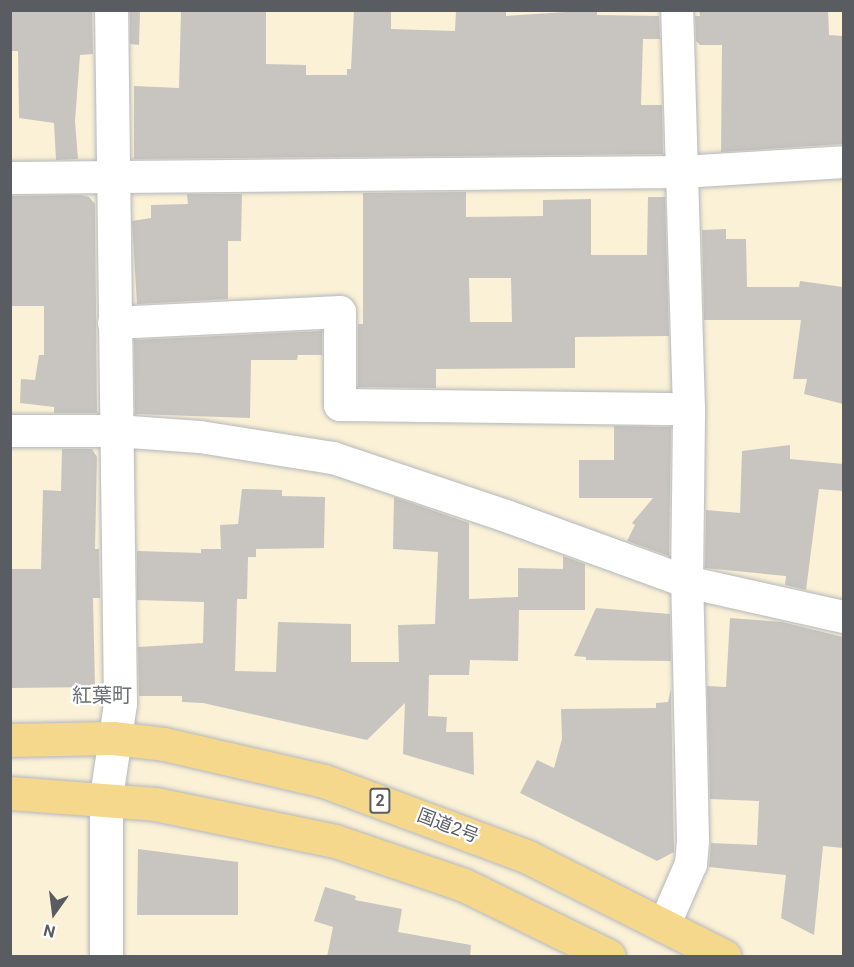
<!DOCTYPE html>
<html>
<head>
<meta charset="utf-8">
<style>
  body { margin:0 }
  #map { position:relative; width:854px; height:967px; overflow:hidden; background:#ebe9e0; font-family:Roboto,"Noto Sans JP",sans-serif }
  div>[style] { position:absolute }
  .commercial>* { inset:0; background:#fbf1d6 }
  .building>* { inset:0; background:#c8c5c0 }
  .roads { filter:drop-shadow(0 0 2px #b3b7bb) drop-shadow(0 0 2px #b3b7bb) }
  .street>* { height:32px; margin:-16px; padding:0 16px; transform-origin:16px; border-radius:16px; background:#fff }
  .secondary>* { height:33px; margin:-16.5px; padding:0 16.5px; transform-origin:16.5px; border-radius:16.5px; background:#fff }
  .highway>* { height:33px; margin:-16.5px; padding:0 16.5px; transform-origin:16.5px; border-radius:16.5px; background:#f6d88d }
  span { translate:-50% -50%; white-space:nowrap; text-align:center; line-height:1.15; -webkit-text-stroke:4.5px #fff; paint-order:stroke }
  .shield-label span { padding:2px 4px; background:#fff; border:2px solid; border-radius:4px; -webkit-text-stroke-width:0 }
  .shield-label { font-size:16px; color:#595d61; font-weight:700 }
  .street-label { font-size:18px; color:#595d61 }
  .neighbourhood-label { font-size:20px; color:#6a6f73 }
  .frame { position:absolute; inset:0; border:12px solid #595d61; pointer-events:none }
  .north { position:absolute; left:24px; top:883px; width:60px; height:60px; -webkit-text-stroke:4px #fff; paint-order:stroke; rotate:194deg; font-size:16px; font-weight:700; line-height:24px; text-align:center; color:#595d61 }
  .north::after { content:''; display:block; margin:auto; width:21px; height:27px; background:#595d61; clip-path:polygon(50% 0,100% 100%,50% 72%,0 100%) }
</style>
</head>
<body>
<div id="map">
  <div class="commercial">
    <i style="clip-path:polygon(11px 11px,843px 11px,843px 956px,11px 956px)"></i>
  </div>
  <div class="building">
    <i style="clip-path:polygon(10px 10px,92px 10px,93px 54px,80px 55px,75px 121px,78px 159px,56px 160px,54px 123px,19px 118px,18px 51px,12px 51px)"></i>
    <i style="clip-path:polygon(130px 10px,140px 10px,139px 45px,130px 44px)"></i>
    <i style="clip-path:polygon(181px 10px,266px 10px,266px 64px,306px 65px,306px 75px,347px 75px,347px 69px,351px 69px,354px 10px,391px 10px,391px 29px,455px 31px,456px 10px,506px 10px,506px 16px,597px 10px,597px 15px,659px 16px,660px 39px,643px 39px,641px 105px,662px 105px,663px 154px,134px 159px,134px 86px,179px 88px)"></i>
    <i style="clip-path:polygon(699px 10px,828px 10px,829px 35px,843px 36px,843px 144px,721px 152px,722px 45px,700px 45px,696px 41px,695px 16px,700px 16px)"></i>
    <i style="clip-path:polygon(evenodd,466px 192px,466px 217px,543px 216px,543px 200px,591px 199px,591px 255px,647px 255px,648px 197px,665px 197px,669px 336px,575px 337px,575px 368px,436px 369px,436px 388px,358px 387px,358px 324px,363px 324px,363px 193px,466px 192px,469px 278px,511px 278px,512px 322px,470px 322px,469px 278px)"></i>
    <i style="clip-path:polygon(187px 194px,242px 194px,241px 241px,228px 241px,228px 299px,137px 304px,132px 221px,151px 218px,151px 205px,188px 204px)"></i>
    <i style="clip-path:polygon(10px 196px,80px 195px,89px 197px,95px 204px,97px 413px,54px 413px,54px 407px,20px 403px,21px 379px,35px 380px,39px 355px,44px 355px,44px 306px,10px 306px)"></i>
    <i style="clip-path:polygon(726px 229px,726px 239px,746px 239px,747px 287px,799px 287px,800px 281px,843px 287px,843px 404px,804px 394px,807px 379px,793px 379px,801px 320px,704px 320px,702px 230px)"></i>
    <i style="clip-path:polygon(322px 331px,322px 355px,298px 355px,297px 360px,251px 360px,250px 418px,135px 414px,134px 340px)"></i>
    <i style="clip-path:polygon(614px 426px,671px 427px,669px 556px,627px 541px,635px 525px,632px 523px,653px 498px,579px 498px,579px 460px,614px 460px)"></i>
    <i style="clip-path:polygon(790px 445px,790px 459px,843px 464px,843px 491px,819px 489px,806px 590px,785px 585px,786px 576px,705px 568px,706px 510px,740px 513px,742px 451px)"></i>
    <i style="clip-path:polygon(62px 449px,92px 449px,97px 457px,95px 549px,99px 549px,100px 598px,93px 598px,95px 687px,10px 688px,10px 569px,41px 569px,43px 490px,61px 491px)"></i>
    <i style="clip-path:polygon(242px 489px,282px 490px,282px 496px,325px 497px,324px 548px,256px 549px,256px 557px,248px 557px,247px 599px,237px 599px,235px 671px,276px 672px,278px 622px,351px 624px,351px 662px,399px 662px,398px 625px,435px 624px,438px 552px,393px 549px,394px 497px,469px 523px,469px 599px,518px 597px,518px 568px,563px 569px,563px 556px,585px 564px,585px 610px,519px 610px,518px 661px,470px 660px,469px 675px,429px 675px,428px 716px,447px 717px,446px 732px,473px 732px,474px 775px,403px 754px,405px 703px,367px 740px,203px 703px,182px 702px,182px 696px,139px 696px,138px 647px,203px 643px,204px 602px,137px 600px,137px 551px,201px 553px,201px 549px,221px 549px,220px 525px,238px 524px)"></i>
    <i style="clip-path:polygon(596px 608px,670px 614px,671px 661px,586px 660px,586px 657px,574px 656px)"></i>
    <i style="clip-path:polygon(730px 618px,782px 622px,843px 637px,843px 848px,823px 846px,814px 935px,781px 918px,786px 875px,709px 867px,711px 843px,757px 845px,759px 801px,710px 799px,707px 686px,726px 687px)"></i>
    <i style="clip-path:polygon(671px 689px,674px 852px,657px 861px,520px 793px,537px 760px,554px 768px,562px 739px,561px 709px,656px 708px,656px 703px,668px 702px)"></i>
    <i style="clip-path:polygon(138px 849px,238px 862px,238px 915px,137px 915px)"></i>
    <i style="clip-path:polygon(325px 887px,356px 896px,355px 900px,402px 909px,398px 932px,471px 945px,470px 957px,327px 957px,333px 927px,314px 921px)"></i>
  </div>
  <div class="roads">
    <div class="street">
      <i style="left:10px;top:178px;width:672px;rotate:-0.51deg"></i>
      <i style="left:682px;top:172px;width:162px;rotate:-3.5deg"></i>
      <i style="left:114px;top:323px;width:226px;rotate:-2.8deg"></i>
      <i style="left:340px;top:312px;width:93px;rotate:90deg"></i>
      <i style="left:340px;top:405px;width:349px;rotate:0.7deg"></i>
      <i style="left:10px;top:431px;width:106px"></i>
      <i style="left:116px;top:431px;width:84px;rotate:4.1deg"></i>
      <i style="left:200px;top:437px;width:135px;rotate:9deg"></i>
      <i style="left:333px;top:458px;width:182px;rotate:18.5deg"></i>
      <i style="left:506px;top:516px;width:193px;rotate:20deg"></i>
      <i style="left:687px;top:582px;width:161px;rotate:12.6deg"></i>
      <i style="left:664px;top:926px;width:68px;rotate:-66.5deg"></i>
      <i style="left:691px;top:864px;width:25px;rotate:-85deg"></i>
      <i style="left:693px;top:839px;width:257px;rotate:-91.3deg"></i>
      <i style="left:687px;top:582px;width:173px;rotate:-89.3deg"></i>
      <i style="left:689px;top:409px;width:399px;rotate:-91.7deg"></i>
    </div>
    <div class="secondary">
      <i style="left:106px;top:956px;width:159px;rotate:-90deg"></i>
      <i style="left:106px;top:797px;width:95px;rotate:-81.5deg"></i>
      <i style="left:120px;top:703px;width:693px;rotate:-90.74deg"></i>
    </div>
    <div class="highway">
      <i style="left:10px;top:740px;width:103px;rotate:-1.1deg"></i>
      <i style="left:113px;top:738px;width:51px;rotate:6.7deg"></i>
      <i style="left:164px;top:744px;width:164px;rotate:13deg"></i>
      <i style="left:324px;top:781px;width:218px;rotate:20.4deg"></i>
      <i style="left:528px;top:857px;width:220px;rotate:26.8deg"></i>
      <i style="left:10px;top:793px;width:145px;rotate:4.3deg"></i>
      <i style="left:155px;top:804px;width:184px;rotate:11.6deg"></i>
      <i style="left:335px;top:841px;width:136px;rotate:18.8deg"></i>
      <i style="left:464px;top:885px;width:161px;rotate:26.1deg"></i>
    </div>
  </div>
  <div class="shield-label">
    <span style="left:380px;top:801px">2</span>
  </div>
  <div class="street-label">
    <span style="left:448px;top:826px;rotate:21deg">国道2号</span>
  </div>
  <div class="neighbourhood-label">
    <span style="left:102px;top:695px">紅葉町</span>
  </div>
  <div class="frame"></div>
  <div class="north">N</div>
</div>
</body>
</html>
